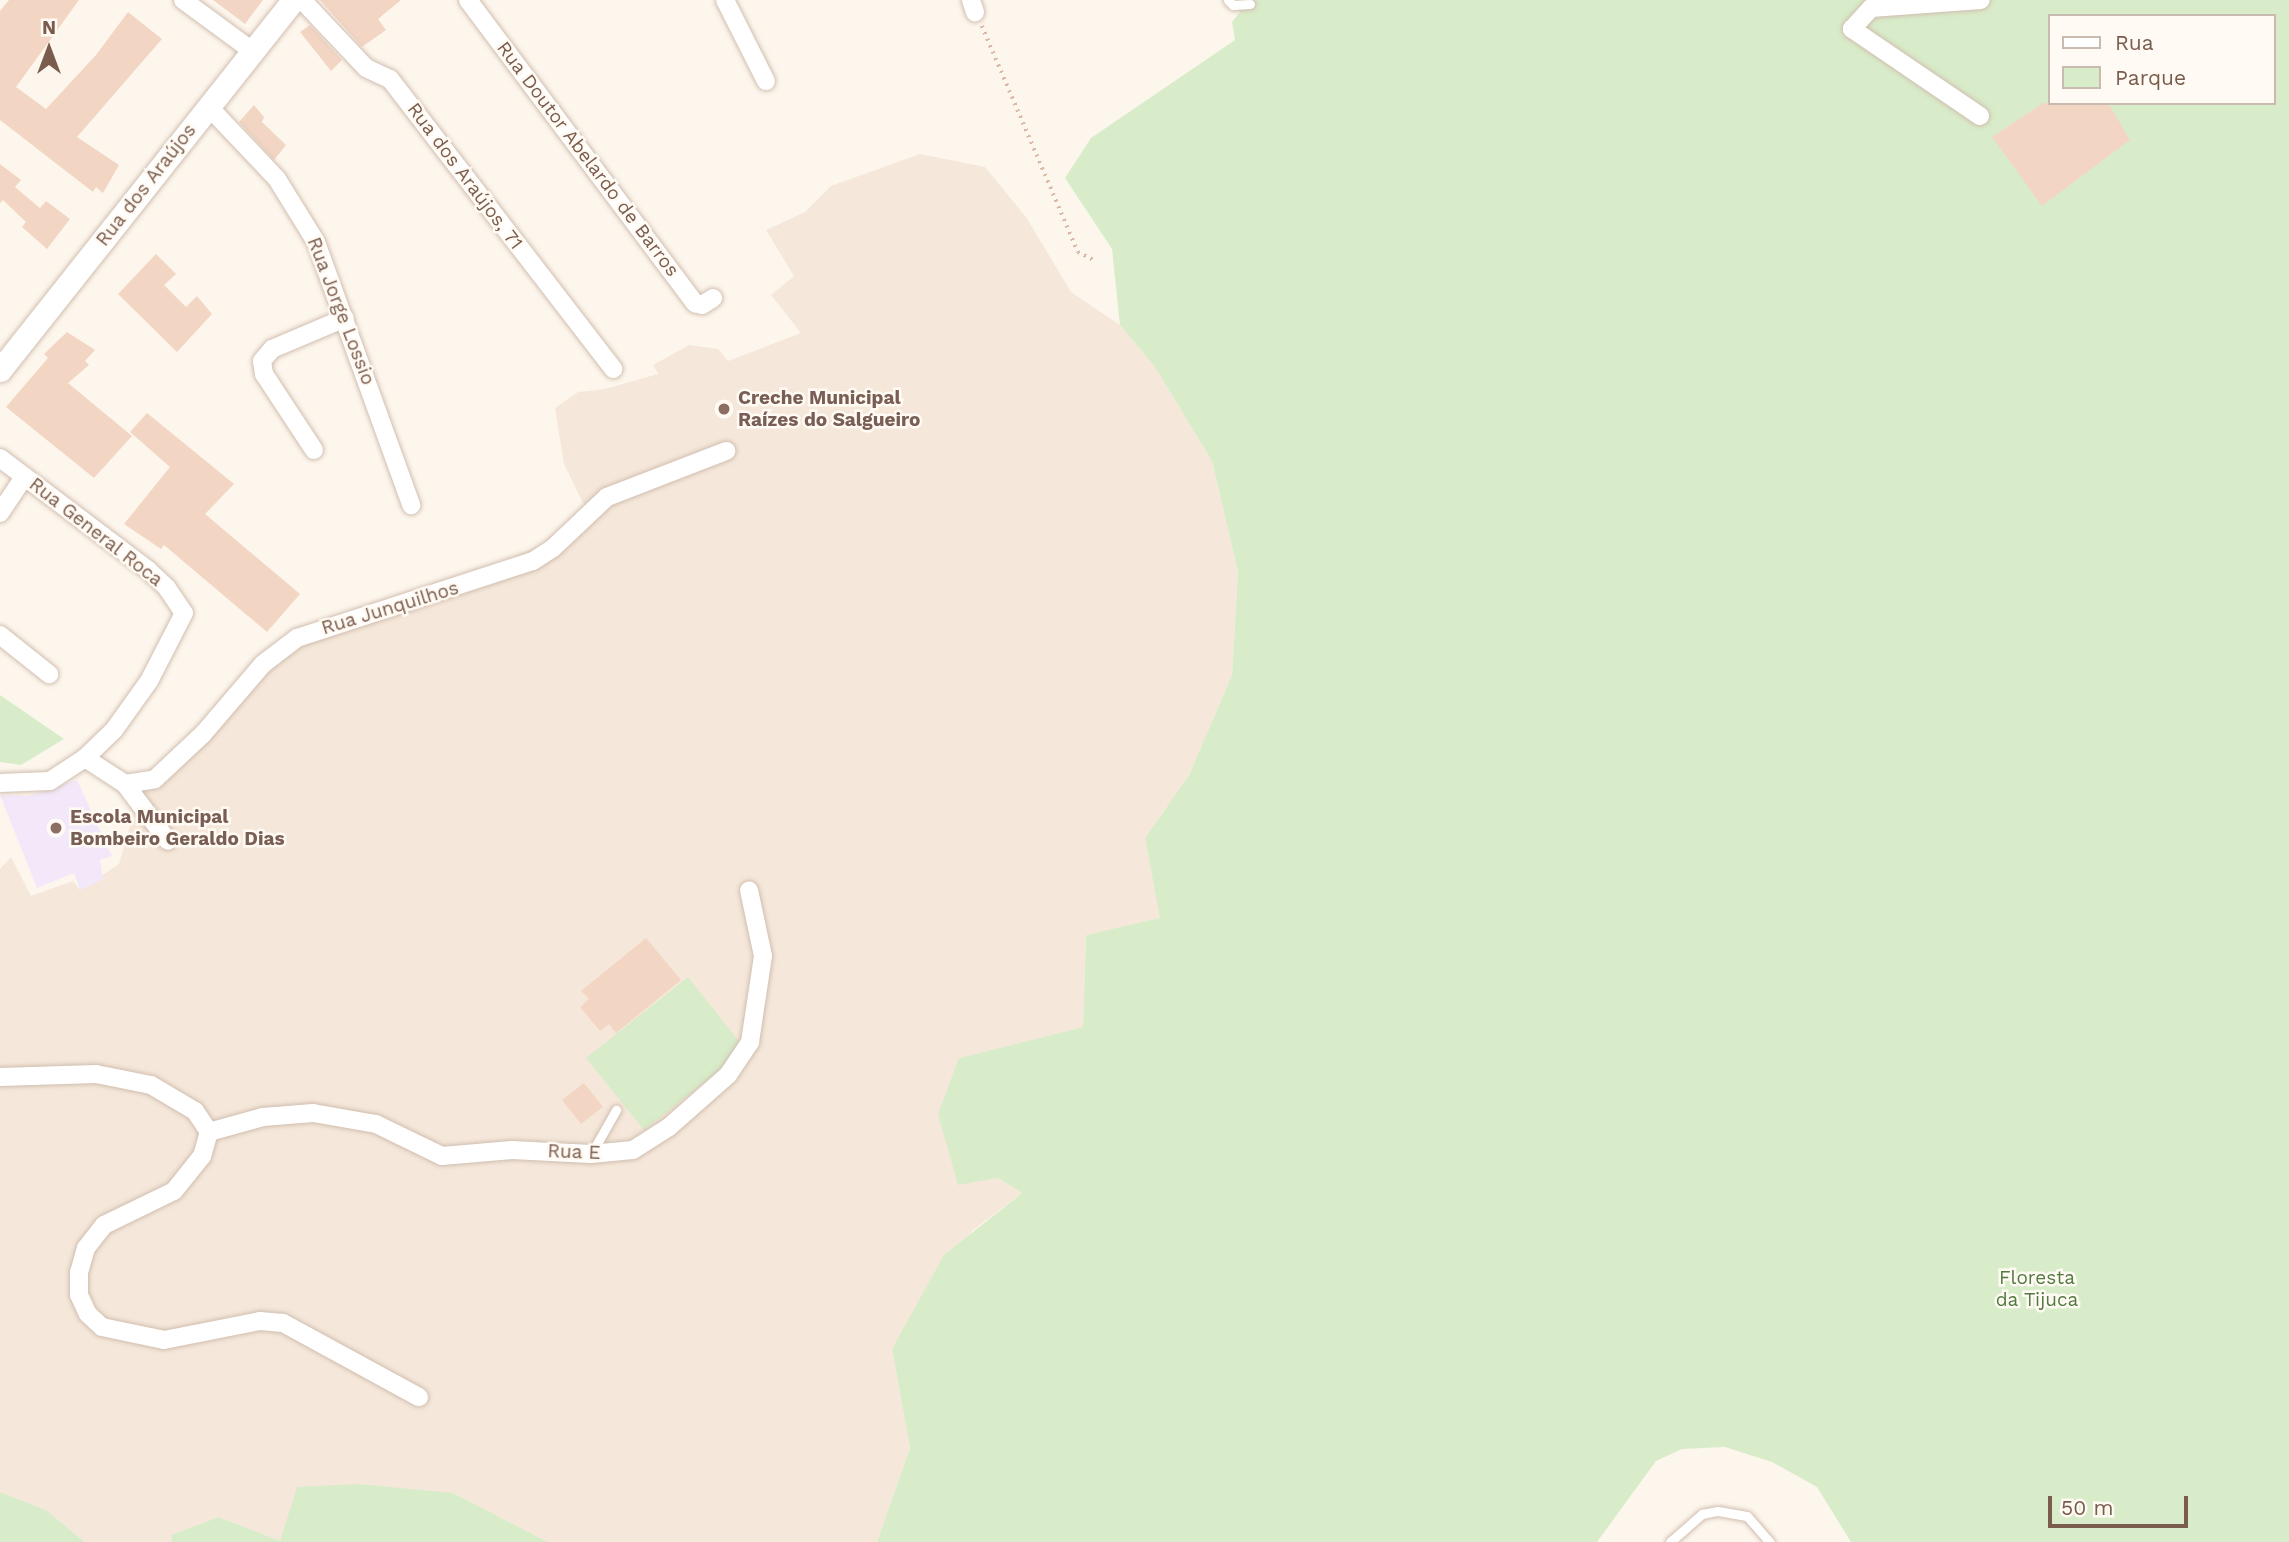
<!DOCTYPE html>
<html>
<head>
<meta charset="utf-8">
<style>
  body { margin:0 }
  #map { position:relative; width:2289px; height:1542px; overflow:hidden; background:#fdf6ec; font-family:"Work Sans",sans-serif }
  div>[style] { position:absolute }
  .residential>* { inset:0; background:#f5e8da }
  .education>* { inset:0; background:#f3e8fa }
  .green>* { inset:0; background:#d8ecc9 }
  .building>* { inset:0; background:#f3d5c3 }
  .path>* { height:3.5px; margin-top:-1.75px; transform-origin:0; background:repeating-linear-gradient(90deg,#d9b8a5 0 2px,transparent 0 7px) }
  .roads { filter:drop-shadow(0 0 2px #d1beb0) drop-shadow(0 0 2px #d1beb0) }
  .service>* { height:9px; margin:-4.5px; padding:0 4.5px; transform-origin:4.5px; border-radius:4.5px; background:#fff }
  .minor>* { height:18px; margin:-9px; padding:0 9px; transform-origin:9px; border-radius:9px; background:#fff }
  .tertiary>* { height:23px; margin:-11.5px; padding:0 11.5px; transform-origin:11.5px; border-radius:11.5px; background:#fff }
  .dots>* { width:19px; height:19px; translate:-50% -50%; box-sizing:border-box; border:4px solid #fffaf3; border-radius:50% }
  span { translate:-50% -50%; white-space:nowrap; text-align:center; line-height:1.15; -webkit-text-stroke:5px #fffaf3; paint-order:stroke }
  .street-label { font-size:19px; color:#7a5c4d }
  .education-label { font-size:19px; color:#785e54; font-weight:700 }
  .left { translate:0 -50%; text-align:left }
  .park-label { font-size:19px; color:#537a41 }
  .legend { position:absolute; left:2048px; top:14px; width:228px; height:91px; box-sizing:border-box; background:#fffaf3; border:2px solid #cabbb1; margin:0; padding:9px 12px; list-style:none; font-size:21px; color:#7a5c4d }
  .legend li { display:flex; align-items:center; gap:14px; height:35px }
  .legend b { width:35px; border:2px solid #cabbb1 }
  .north { position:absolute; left:14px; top:14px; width:70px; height:70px; -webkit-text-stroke:5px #fffaf3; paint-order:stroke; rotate:0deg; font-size:19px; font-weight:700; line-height:28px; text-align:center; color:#7a5c4d }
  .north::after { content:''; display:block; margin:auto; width:24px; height:32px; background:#7a5c4d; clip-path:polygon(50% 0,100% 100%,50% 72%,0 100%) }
  .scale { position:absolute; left:2048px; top:1496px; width:140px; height:32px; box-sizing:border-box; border:4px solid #7a5c4d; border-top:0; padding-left:9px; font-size:21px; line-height:24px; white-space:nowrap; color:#7a5c4d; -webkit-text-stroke:5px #fffaf3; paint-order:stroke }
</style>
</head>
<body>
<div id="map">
  <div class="residential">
    <i style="clip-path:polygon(920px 154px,985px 167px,1026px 217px,1071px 292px,1120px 325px,1155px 367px,1212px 461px,1238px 572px,1232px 675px,1189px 775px,1145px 838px,1161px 918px,1086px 935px,1083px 1027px,959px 1058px,958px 1184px,998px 1178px,1022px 1193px,972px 1231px,892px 1349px,910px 1448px,877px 1542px,548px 1542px,453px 1493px,280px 1541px,219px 1517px,171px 1536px,172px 1542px,85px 1542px,46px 1510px,0 1492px,0 869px,11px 857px,31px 896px,73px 881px,80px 890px,119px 864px,144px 778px,301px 633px,403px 605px,543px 544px,584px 505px,564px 464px,555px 408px,578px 392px,605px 389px,658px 374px,653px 365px,689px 345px,718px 349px,728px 361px,801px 333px,771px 295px,794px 276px,766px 230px,805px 212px,831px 186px)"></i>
  </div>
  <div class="education">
    <i style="clip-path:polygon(77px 780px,112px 856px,100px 860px,103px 879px,80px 890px,74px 873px,37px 888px,0 795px,28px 796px)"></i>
  </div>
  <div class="green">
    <i style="clip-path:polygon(evenodd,1235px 0,2289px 0,2289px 1542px,1851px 1542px,1817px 1487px,1772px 1462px,1725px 1447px,1682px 1449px,1656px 1461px,1597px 1542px,877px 1542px,910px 1448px,892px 1349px,944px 1255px,1022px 1193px,998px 1178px,958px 1185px,938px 1114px,959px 1058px,1083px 1027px,1086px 935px,1160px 918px,1145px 838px,1189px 775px,1232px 675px,1238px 572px,1212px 461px,1155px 367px,1120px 325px,1112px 249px,1065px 178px,1091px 138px,1235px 40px,1232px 22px,1240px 12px,1235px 0,2049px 16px,2273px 16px,2273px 103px,2049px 103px,2049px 16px)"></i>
    <i style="clip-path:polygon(0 695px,64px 739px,21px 765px,0 762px)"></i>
    <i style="clip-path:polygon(688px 977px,746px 1050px,644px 1130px,586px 1058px)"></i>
    <i style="clip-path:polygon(358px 1484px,453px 1493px,548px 1542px,172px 1542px,171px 1535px,219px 1517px,280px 1541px,297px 1487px)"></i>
    <i style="clip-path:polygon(0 1492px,46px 1510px,85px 1542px,0 1542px)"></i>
  </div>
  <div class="building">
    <i style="clip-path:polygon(9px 0,79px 0,16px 87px,46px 109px,96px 55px,128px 12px,162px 39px,77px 137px,119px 165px,103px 193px,96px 187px,93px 192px,0 120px,0 11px)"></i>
    <i style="clip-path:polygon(213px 0,263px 0,245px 24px)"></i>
    <i style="clip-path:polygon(320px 0,401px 0,378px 19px,386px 30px,362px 47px)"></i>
    <i style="clip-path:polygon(310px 25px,342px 60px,331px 71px,300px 32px)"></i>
    <i style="clip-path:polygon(2043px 103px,2108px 103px,2130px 140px,2042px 206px,1992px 137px)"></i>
    <i style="clip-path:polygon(254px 105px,264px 117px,262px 122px,286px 145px,274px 160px,239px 122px)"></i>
    <i style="clip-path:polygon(0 164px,21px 180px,15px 187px,40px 208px,46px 201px,70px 219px,47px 249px,22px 227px,26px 222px,3px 200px,0 203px)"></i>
    <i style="clip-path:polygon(156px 254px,176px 274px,164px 285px,186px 307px,197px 296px,212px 314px,177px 352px,118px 294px)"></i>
    <i style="clip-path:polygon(67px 332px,95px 350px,85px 361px,89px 365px,68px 383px,132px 436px,94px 478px,6px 407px,48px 358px,44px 354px)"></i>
    <i style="clip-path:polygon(147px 413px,234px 484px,205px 514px,300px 594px,267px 632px,164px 545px,161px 549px,124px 524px,170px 467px,130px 432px)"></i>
    <i style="clip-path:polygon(646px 938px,681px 980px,616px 1033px,609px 1024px,600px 1031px,580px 1007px,589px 999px,581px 991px)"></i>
    <i style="clip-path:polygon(584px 1083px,603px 1107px,581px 1124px,562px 1100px)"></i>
  </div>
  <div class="path">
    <i style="left:982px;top:26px;width:246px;rotate:67deg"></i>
    <i style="left:1078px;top:252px;width:18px;rotate:27deg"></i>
  </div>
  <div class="roads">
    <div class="service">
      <i style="left:1228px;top:0;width:7px;rotate:45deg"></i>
      <i style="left:1233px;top:5px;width:17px;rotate:-3deg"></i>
      <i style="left:591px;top:1154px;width:51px;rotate:-60.4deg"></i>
      <i style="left:1670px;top:1542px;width:43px;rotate:-41.2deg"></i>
      <i style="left:1702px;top:1514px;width:16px;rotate:-11deg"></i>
      <i style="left:1718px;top:1511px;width:29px;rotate:10deg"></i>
      <i style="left:1747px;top:1516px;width:35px;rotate:49deg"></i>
    </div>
    <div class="minor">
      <i style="left:183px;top:0;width:84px;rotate:36.3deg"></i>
      <i style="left:302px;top:0;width:93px;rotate:46.7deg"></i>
      <i style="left:366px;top:68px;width:26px;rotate:25deg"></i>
      <i style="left:390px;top:79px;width:366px;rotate:52.4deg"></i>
      <i style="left:468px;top:0;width:379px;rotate:53.2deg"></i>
      <i style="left:695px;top:303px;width:7px;rotate:16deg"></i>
      <i style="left:702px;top:305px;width:13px;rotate:-32deg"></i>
      <i style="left:725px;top:0;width:91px;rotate:63.2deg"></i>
      <i style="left:971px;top:0;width:13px;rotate:72deg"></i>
      <i style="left:208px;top:106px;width:100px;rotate:46.6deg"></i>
      <i style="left:277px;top:179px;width:74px;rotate:58.2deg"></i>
      <i style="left:316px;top:242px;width:280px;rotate:70.1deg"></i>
      <i style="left:1980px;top:116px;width:155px;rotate:-145.8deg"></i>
      <i style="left:1852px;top:29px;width:28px;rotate:-48deg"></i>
      <i style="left:1871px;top:8px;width:110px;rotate:-4.2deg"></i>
      <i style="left:314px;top:450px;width:91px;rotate:-123.3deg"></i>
      <i style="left:264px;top:374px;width:13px;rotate:-99deg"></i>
      <i style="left:262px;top:361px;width:16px;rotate:-50deg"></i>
      <i style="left:272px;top:349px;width:79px;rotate:-23deg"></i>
      <i style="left:0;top:458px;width:186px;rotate:37.1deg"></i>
      <i style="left:148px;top:570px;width:26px;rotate:43deg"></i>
      <i style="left:167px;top:588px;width:30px;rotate:56deg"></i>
      <i style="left:184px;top:613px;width:76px;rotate:117.2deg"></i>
      <i style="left:149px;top:681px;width:60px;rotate:125.5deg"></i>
      <i style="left:114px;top:730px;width:40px;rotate:136deg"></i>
      <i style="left:85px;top:758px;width:42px;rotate:146.7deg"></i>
      <i style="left:50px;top:781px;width:50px;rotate:177.7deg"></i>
      <i style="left:0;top:513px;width:43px;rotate:-56.3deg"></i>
      <i style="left:0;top:635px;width:63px;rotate:38.5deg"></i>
      <i style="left:85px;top:758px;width:48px;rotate:33deg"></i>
      <i style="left:125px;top:784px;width:30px;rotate:-9deg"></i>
      <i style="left:155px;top:779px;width:66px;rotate:-43.2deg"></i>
      <i style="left:203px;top:734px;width:92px;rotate:-49.4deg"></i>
      <i style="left:263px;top:664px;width:43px;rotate:-37.4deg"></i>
      <i style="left:297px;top:638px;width:248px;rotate:-18.1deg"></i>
      <i style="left:533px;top:561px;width:24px;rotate:-33deg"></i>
      <i style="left:553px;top:548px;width:74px;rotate:-43.4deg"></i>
      <i style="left:607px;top:497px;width:128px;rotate:-21.1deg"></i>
      <i style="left:125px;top:784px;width:71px;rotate:53deg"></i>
      <i style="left:0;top:1077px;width:96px;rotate:-1.8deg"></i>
      <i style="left:96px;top:1074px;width:56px;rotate:11.3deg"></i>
      <i style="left:151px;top:1085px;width:51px;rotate:30.6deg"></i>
      <i style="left:195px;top:1111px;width:25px;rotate:56deg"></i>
      <i style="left:209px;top:1132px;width:25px;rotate:106deg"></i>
      <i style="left:202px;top:1156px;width:45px;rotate:128.7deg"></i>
      <i style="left:174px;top:1191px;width:78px;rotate:154.1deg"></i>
      <i style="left:104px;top:1225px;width:29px;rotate:128deg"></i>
      <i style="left:86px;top:1248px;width:25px;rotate:106deg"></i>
      <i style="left:79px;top:1272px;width:23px;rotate:90deg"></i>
      <i style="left:79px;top:1295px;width:21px;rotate:65deg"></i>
      <i style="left:88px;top:1314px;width:19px;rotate:43deg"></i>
      <i style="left:102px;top:1327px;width:63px;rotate:11.8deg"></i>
      <i style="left:164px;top:1340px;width:98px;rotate:-11.2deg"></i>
      <i style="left:260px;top:1321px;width:23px;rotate:5deg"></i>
      <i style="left:283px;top:1323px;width:155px;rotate:28.6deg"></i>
      <i style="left:209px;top:1132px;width:56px;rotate:-15.5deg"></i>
      <i style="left:263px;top:1117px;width:50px;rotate:-4.6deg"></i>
      <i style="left:313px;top:1113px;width:64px;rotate:9.9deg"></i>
      <i style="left:376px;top:1124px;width:73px;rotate:25.9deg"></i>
      <i style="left:442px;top:1156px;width:70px;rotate:-4.9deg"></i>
      <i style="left:512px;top:1150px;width:79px;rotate:2.9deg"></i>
      <i style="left:591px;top:1154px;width:42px;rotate:-5.4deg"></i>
      <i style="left:633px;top:1150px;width:43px;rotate:-32.6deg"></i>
      <i style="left:669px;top:1127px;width:79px;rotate:-41.4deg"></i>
      <i style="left:728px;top:1075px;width:40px;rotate:-56deg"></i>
      <i style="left:750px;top:1042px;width:87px;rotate:-81.4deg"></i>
      <i style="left:763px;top:956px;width:67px;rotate:-102deg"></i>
    </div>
    <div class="tertiary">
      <i style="left:0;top:370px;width:472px;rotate:-51.6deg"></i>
    </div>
  </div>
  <div class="dots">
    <i style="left:724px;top:409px;background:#8d6e63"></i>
    <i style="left:56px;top:828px;background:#8d6e63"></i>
  </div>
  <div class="street-label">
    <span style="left:588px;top:159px;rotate:53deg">Rua Doutor Abelardo de Barros</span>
    <span style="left:465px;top:176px;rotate:53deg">Rua dos Araújos, 71</span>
    <span style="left:146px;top:185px;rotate:-52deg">Rua dos Araújos</span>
    <span style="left:341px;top:311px;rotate:69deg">Rua Jorge Lossio</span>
    <span style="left:96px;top:532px;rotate:38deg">Rua General Roca</span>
    <span style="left:390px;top:608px;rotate:-17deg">Rua Junquilhos</span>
    <span style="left:574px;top:1152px;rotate:2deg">Rua E</span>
  </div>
  <div class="education-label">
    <span class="left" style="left:738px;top:409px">Creche Municipal<br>Raízes do Salgueiro</span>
    <span class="left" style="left:70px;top:828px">Escola Municipal<br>Bombeiro Geraldo Dias</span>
  </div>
  <div class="park-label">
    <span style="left:2037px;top:1289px">Floresta<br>da Tijuca</span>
  </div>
  <ul class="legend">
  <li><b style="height:9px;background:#fff"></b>Rua</li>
  <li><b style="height:19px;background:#d8ecc9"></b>Parque</li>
  </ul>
  <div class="north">N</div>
  <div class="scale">50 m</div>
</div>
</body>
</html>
